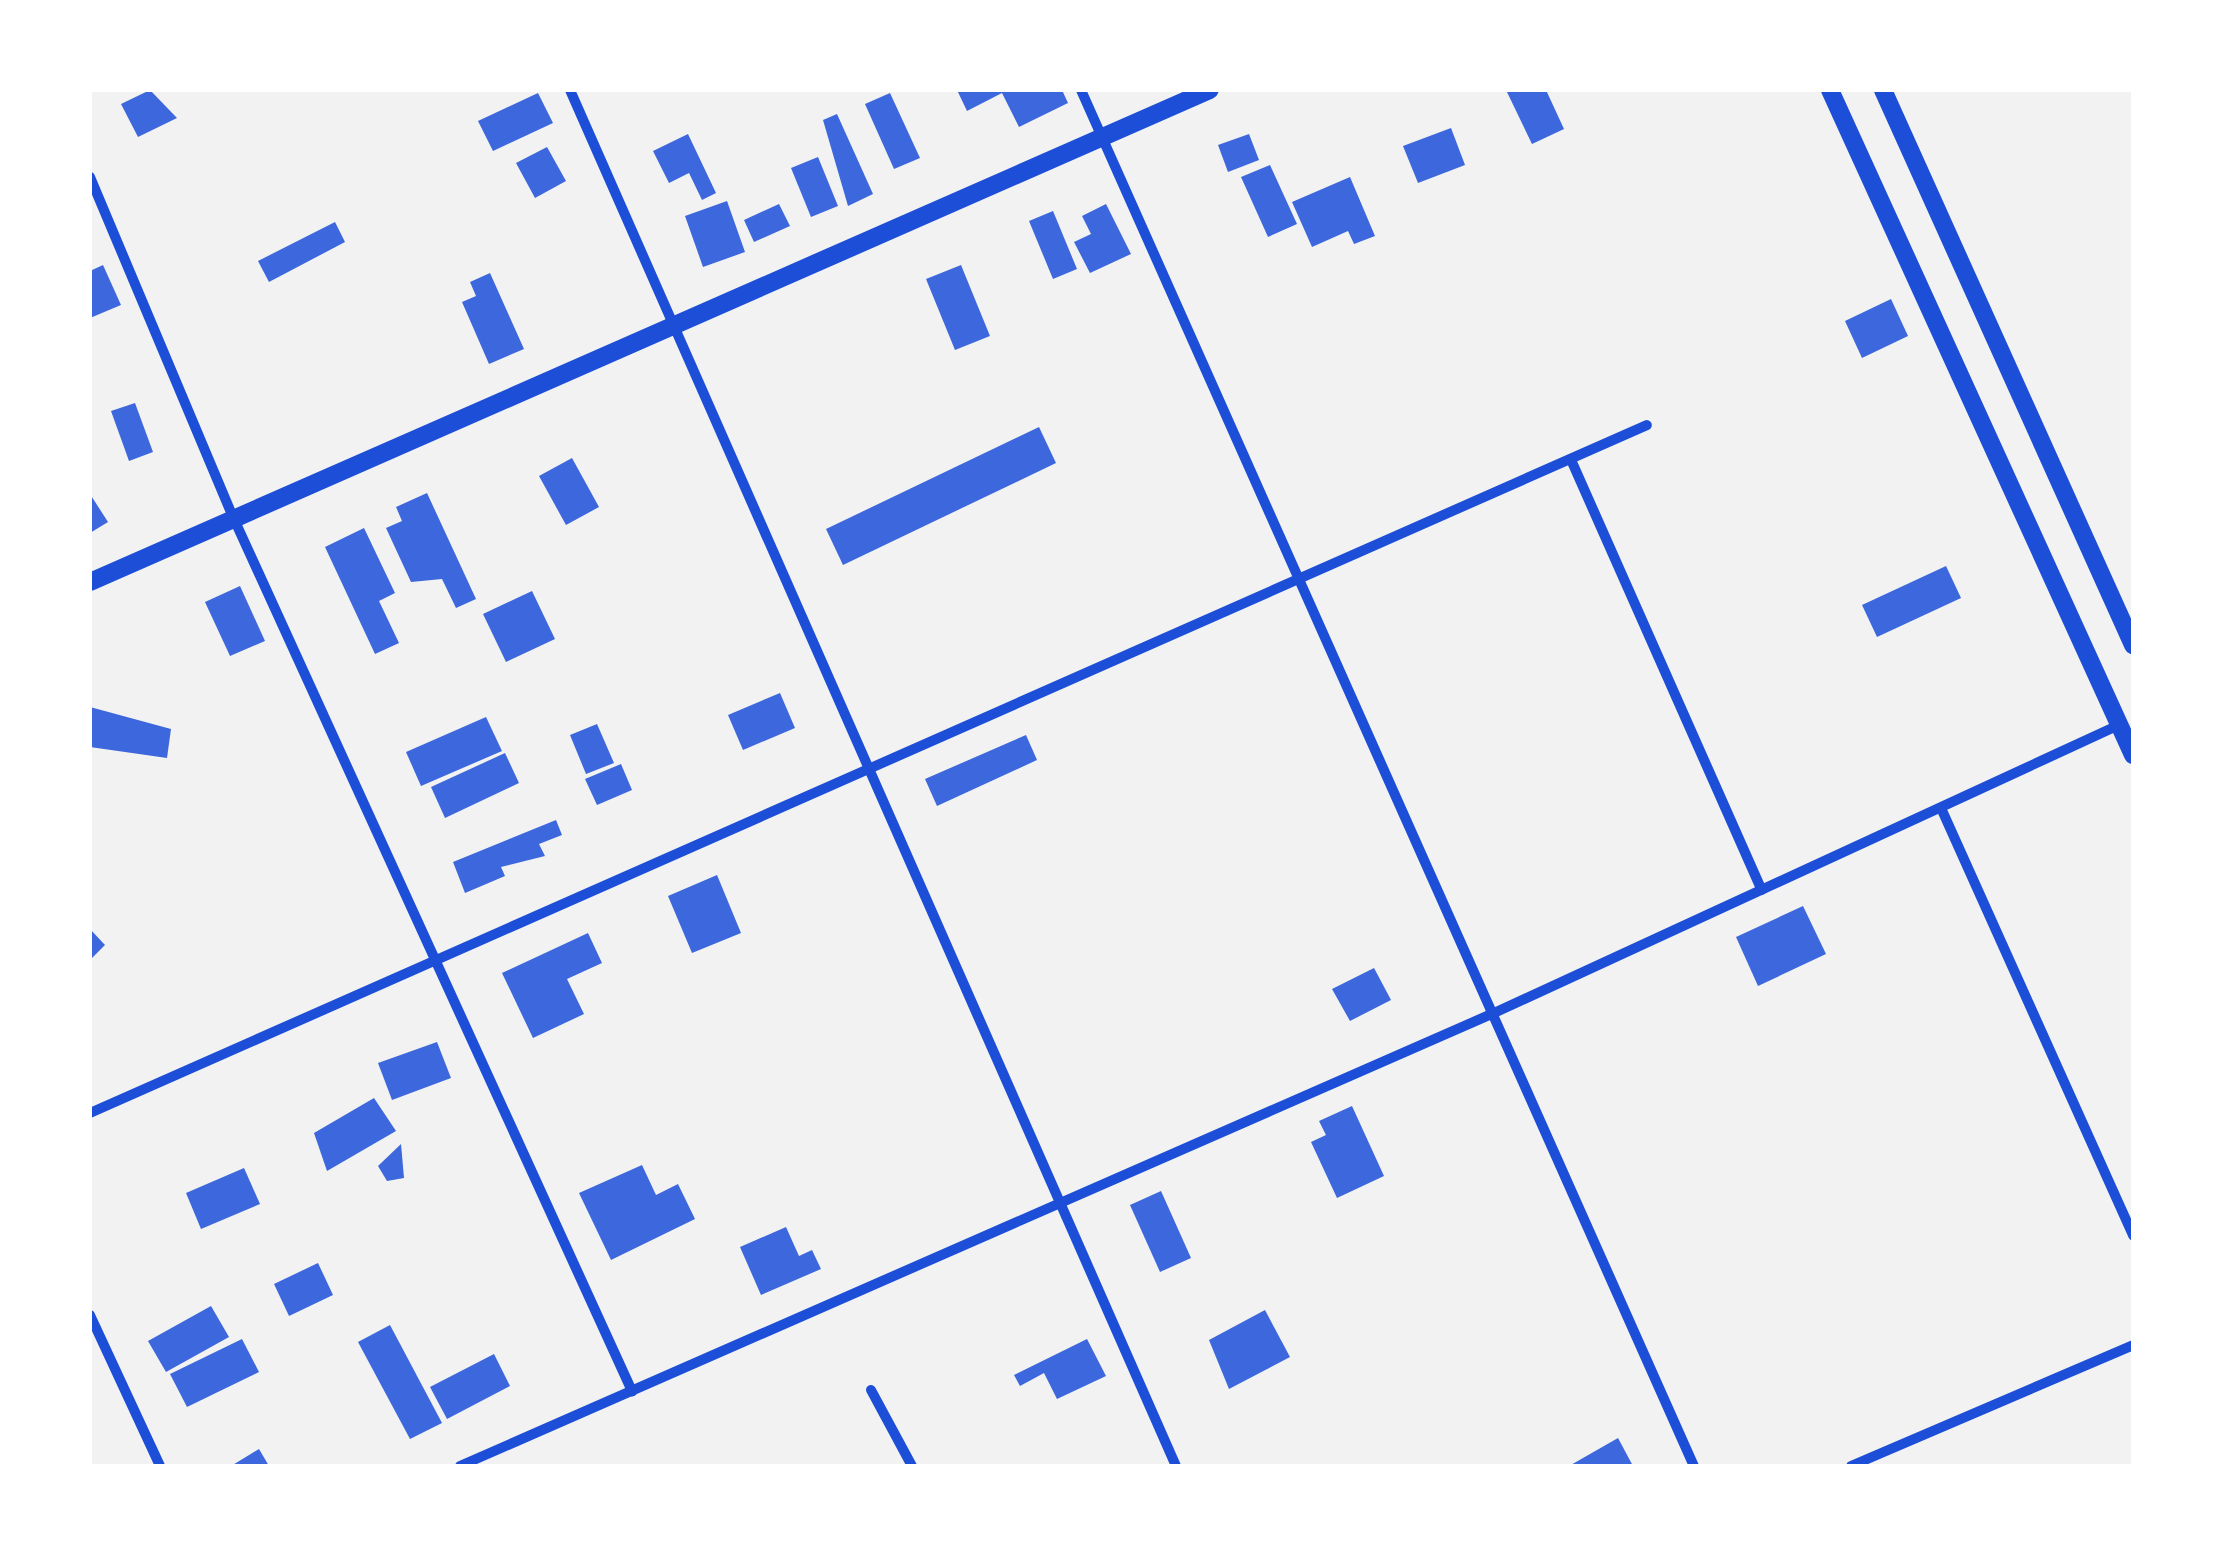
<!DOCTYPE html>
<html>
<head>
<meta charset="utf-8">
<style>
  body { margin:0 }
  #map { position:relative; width:2223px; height:1556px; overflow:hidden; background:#f2f2f2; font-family:Quicksand,sans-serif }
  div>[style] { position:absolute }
  .building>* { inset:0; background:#3d67dc }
  .minor>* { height:10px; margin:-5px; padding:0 5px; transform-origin:5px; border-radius:5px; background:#1d4ed8 }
  .tertiary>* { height:18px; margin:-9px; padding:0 9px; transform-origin:9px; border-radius:9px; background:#1d4ed8 }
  span { translate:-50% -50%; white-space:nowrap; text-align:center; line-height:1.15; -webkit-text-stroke:9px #fff; paint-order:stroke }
  .frame { position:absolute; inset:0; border:92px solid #fff; pointer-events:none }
</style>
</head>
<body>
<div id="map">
  <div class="building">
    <i style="clip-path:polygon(150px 90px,177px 118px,138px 137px,121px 104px)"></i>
    <i style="clip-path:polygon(957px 90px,1062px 90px,1068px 103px,1019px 127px,1002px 93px,967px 111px)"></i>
    <i style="clip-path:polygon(1506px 90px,1546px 90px,1564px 129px,1532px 144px)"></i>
    <i style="clip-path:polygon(538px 93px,553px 123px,493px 151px,478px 121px)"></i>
    <i style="clip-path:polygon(890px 93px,920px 158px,894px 169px,865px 104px)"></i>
    <i style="clip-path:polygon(837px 114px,873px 194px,848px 206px,823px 120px)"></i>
    <i style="clip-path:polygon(1451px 128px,1465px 165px,1418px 183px,1403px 146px)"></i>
    <i style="clip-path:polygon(688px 134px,716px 193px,702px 200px,689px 173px,669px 183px,653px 151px)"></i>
    <i style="clip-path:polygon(1249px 134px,1259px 160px,1228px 172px,1218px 145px)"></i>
    <i style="clip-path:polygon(547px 147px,566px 181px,535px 198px,516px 163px)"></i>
    <i style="clip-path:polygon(818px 157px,838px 206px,811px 217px,791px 168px)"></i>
    <i style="clip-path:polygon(1270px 165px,1297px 224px,1268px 237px,1241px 177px)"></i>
    <i style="clip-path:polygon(1350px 177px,1375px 236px,1354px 244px,1348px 231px,1312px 247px,1292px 202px)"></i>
    <i style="clip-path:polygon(727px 201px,745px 252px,703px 267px,685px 216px)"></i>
    <i style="clip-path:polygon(779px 204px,790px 226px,754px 242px,744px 220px)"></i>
    <i style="clip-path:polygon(1106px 204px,1131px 254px,1090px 273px,1074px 242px,1091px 234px,1082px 216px)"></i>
    <i style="clip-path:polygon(1053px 211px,1077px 269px,1053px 279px,1029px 221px)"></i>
    <i style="clip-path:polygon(335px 222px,345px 242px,269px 282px,258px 261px)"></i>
    <i style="clip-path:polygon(103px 265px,121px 305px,90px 318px,90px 271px)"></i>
    <i style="clip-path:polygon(961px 265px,990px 336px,955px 350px,926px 279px)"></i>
    <i style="clip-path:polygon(490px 273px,524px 349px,489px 364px,462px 302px,476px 296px,470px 282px)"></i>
    <i style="clip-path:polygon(1891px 299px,1908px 336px,1862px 358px,1845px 321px)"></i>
    <i style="clip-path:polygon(135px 403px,153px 452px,129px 461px,111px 411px)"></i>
    <i style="clip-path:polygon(1039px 427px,1056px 463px,843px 565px,826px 529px)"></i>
    <i style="clip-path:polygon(572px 458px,599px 507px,566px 525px,539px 476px)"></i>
    <i style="clip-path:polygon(427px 493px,476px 599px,456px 608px,442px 579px,411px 582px,386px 528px,402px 521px,396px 507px)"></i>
    <i style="clip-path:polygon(90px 494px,108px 522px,90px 533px)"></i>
    <i style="clip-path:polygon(364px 528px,395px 593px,379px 601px,399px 643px,375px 654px,325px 547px)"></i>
    <i style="clip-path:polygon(1946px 566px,1961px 598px,1877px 637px,1862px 605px)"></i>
    <i style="clip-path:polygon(240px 586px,265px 641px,230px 656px,205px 602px)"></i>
    <i style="clip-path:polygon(532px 591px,555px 639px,506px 662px,483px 614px)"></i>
    <i style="clip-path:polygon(780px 693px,795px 728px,743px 750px,728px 715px)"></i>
    <i style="clip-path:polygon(90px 707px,171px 729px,167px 758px,90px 747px)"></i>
    <i style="clip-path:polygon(486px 717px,502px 751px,421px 786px,406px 752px)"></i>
    <i style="clip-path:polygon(597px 724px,614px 763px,586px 774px,570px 735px)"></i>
    <i style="clip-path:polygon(1026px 735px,1037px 760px,937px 806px,925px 779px)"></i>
    <i style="clip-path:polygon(505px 753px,519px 783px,445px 818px,431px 787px)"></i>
    <i style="clip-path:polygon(621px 764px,632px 790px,597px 805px,585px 779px)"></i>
    <i style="clip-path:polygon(556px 820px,562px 835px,539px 844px,545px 856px,501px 867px,505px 876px,465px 893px,453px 862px)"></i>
    <i style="clip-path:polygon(717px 875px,741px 933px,692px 953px,668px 896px)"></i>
    <i style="clip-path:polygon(1803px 906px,1826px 954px,1758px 986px,1736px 937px)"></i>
    <i style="clip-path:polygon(90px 929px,105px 945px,90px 960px)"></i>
    <i style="clip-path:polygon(588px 933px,602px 963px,567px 979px,584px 1014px,533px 1038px,502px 973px)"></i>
    <i style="clip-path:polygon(1374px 968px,1391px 1000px,1350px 1021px,1332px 989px)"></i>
    <i style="clip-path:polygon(437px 1042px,451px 1078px,392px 1100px,378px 1063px)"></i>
    <i style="clip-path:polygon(374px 1098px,396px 1131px,327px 1171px,314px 1133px)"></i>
    <i style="clip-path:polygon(1352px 1106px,1384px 1176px,1337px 1198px,1311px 1142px,1326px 1135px,1319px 1121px)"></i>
    <i style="clip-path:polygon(401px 1144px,404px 1178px,387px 1181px,378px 1166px)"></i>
    <i style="clip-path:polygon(642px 1165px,656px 1195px,678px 1184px,695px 1219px,611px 1260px,579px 1193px)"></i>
    <i style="clip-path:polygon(244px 1168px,260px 1204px,201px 1229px,186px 1193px)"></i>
    <i style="clip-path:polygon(1161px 1191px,1191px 1258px,1160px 1272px,1130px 1205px)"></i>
    <i style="clip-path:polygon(786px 1227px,799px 1256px,812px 1250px,821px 1269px,761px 1295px,740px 1247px)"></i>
    <i style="clip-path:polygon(318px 1263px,333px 1295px,289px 1316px,274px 1284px)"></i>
    <i style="clip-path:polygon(211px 1306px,229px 1337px,166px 1372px,148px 1341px)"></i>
    <i style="clip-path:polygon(1265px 1310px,1290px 1357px,1229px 1389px,1209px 1340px)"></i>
    <i style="clip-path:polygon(390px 1325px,442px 1423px,410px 1439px,358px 1342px)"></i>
    <i style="clip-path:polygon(242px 1339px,259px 1372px,187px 1407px,170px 1374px)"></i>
    <i style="clip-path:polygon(1087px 1339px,1106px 1376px,1057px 1399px,1044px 1373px,1020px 1386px,1014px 1375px)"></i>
    <i style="clip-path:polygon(494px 1354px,510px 1386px,447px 1419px,430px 1387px)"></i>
    <i style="clip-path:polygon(1618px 1438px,1633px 1466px,1569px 1466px)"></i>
    <i style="clip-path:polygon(259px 1449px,269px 1466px,231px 1466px)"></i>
  </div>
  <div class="minor">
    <i style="left:570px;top:90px;width:1504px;rotate:66.23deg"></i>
    <i style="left:1081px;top:90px;width:1506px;rotate:65.99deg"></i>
    <i style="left:90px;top:177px;width:371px;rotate:67.2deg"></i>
    <i style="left:234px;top:519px;width:959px;rotate:65.47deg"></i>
    <i style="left:1572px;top:462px;width:468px;rotate:66.1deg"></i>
    <i style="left:1941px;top:808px;width:469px;rotate:65.8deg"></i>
    <i style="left:90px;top:1113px;width:1702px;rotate:-23.84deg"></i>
    <i style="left:90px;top:1315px;width:166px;rotate:65.1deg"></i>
    <i style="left:871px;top:1390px;width:86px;rotate:61.7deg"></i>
    <i style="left:460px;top:1466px;width:1129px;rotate:-23.66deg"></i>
    <i style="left:1494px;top:1013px;width:688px;rotate:-24.74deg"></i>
    <i style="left:1851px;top:1466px;width:307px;rotate:-23.2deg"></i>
  </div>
  <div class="tertiary">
    <i style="left:1830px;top:90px;width:731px;rotate:65.5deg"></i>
    <i style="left:1883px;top:90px;width:609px;rotate:65.75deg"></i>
    <i style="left:90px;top:582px;width:1223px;rotate:-23.72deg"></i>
  </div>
  <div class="frame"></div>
</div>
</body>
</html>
